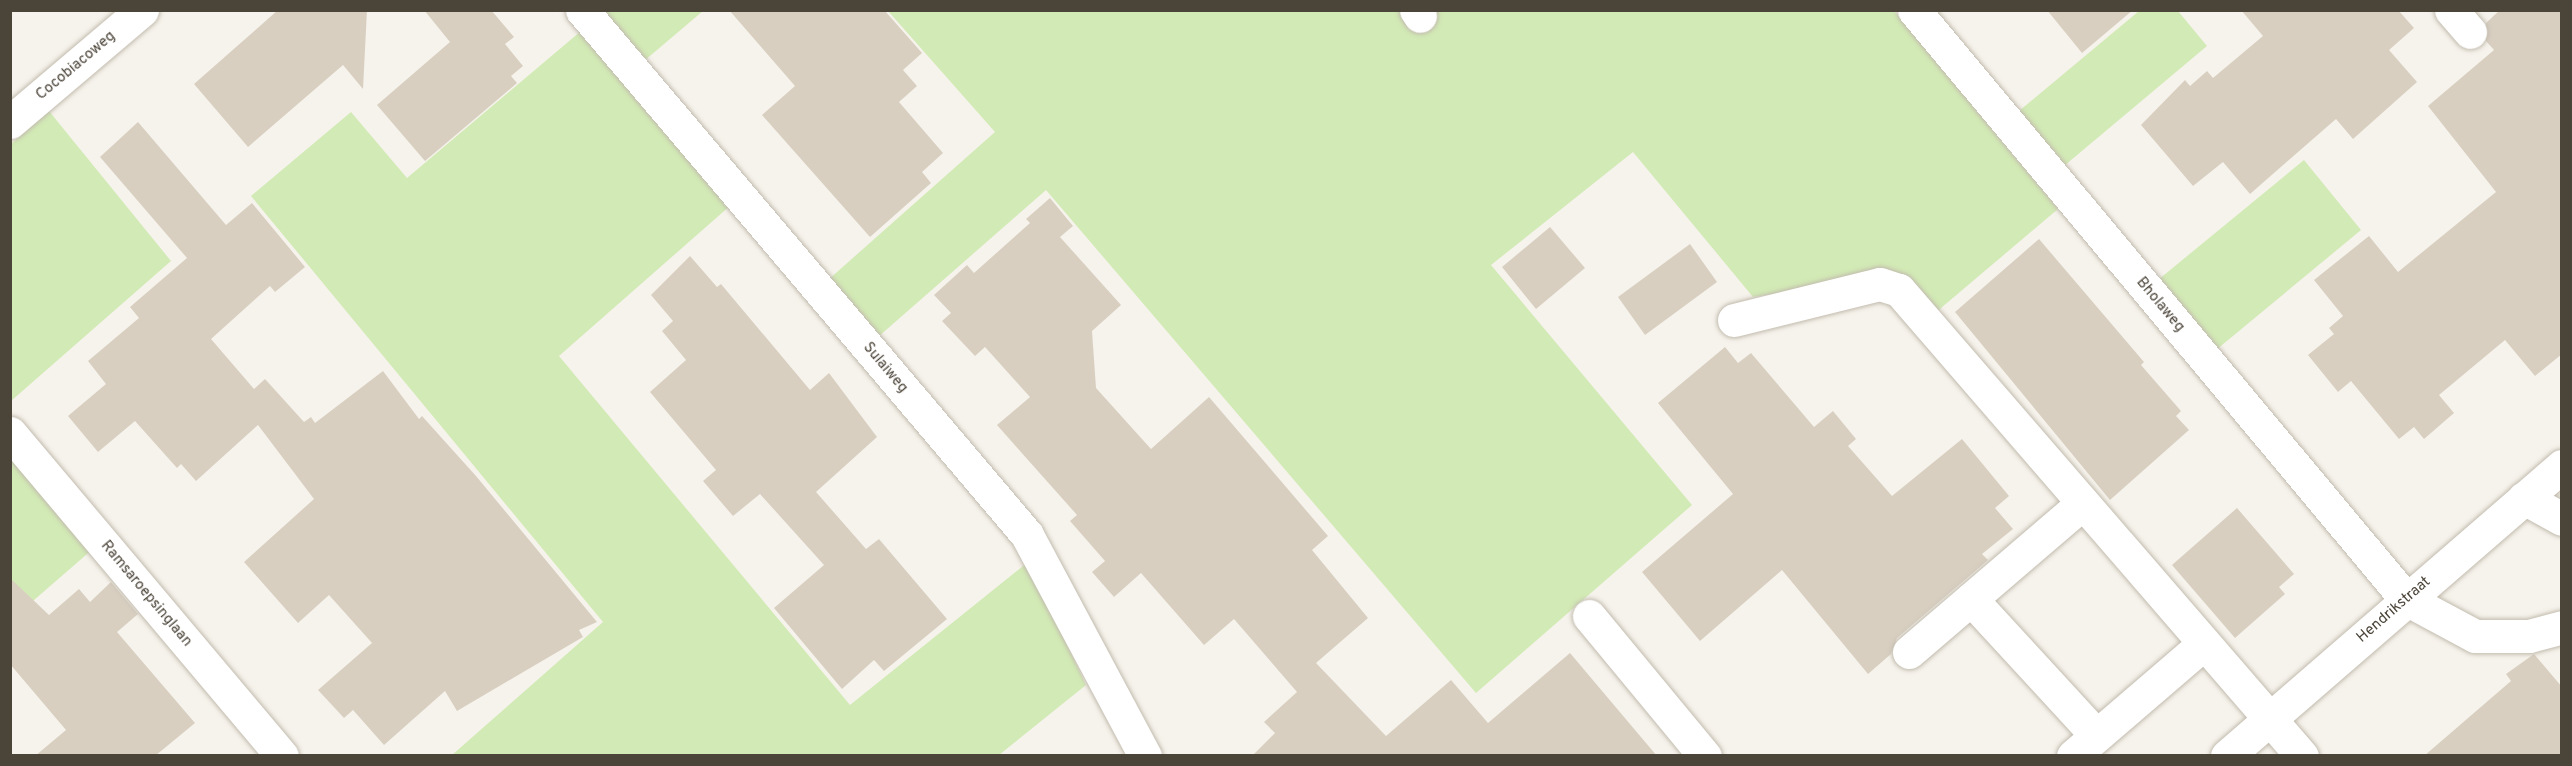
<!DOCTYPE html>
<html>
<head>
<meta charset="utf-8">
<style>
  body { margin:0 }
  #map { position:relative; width:2572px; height:766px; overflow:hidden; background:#f6f3ec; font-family:Overpass,sans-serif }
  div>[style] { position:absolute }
  .green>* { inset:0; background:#d2eab5 }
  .building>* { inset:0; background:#d8cfc1 }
  .roads { filter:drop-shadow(0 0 2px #c2bbae) drop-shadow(0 0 2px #c2bbae) }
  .minor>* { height:33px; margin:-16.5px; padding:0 16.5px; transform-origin:16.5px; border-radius:16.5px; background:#fff }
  span { translate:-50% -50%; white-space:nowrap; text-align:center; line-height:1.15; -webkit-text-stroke:5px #fff; paint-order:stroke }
  .street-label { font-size:15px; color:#4b4439 }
  .frame { position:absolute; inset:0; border:12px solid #4b4439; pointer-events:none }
</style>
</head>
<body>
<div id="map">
  <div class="green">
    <i style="clip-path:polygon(601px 10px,703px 11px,644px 61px)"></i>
    <i style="clip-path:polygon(888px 11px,1894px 11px,2058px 209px,1928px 319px,1892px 276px,1753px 297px,1633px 152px,1491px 265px,1692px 505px,1476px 693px,1046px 190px,878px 337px,828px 280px,995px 132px)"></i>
    <i style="clip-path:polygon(2139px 11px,2178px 11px,2207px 46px,2064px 166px,2019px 111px)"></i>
    <i style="clip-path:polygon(581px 31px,731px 205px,559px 356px,850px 705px,1028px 562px,1086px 685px,999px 755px,452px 755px,603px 622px,251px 196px,351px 112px,407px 178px)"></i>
    <i style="clip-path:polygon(49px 111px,171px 261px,11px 401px,11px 144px)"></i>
    <i style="clip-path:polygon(2304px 160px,2361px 230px,2216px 350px,2158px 280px)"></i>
    <i style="clip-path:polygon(10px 447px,94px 548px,11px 620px,10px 620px)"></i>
  </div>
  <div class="building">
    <i style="clip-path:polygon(278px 10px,367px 10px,363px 89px,343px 65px,248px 147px,194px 84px)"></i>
    <i style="clip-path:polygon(424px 10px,491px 10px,514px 37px,505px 44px,523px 66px,511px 76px,517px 83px,425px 161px,377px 105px,450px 42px)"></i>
    <i style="clip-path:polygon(729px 10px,885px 11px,922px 53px,903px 70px,917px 86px,899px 102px,943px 153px,922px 172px,931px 183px,870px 237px,762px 115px,795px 86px)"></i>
    <i style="clip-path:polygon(2047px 10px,2133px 10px,2082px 53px)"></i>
    <i style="clip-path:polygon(2241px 10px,2398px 10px,2414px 28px,2389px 50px,2417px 82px,2353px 139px,2336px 119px,2250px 194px,2223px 162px,2193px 186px,2141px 125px,2185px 80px,2190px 86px,2207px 71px,2213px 78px,2263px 36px)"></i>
    <i style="clip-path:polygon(2500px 10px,2562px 10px,2562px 354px,2535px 376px,2505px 340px,2439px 395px,2454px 413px,2424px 439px,2414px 427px,2399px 439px,2351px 381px,2338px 392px,2308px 355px,2334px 334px,2329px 328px,2343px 316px,2314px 280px,2369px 236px,2398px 272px,2496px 192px,2428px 106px,2494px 50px,2486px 41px,2486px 23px)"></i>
    <i style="clip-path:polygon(138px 122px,226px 225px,252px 203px,305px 267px,275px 292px,270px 286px,211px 339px,254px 389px,265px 379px,304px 422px,311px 417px,315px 423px,383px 371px,419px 419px,422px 416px,476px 476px,597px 622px,579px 630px,583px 637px,457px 711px,445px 691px,384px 745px,353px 710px,344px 718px,318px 690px,372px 643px,329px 595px,298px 623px,244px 562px,314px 499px,258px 425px,196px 481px,181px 464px,177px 468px,135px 421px,98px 452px,68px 416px,106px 384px,88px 361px,139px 318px,130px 307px,187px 258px,100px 157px)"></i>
    <i style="clip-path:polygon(1050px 198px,1073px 226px,1060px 237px,1121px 305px,1092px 331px,1096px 388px,1151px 449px,1209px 397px,1328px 536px,1312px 550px,1368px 618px,1316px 663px,1386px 736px,1451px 680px,1488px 723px,1570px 653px,1657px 756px,1252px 756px,1275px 733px,1264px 722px,1297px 692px,1234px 619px,1204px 645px,1141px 573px,1114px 597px,1092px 572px,1105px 561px,1070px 521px,1077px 515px,997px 425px,1030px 397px,985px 347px,975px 356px,942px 321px,951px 313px,934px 295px,967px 265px,974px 273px,1030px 223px,1026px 219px)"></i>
    <i style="clip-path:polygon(1550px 227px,1585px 268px,1536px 309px,1502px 267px)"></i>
    <i style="clip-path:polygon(2039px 239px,2144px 362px,2141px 365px,2181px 411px,2176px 416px,2189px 430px,2110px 500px,1955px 312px)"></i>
    <i style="clip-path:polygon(1690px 244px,1717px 282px,1645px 335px,1618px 297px)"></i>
    <i style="clip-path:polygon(690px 256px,717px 287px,721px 284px,810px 390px,829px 373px,877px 437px,816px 492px,866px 549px,879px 539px,947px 619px,884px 671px,874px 660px,842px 689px,774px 608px,824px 565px,760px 494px,733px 516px,703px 481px,716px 470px,650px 392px,686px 360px,662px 331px,673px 321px,651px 295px)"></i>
    <i style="clip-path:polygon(1725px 347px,1738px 363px,1751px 353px,1814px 427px,1833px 411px,1856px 439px,1848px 446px,1892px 496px,1962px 439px,2009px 496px,1995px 508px,2013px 529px,1982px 554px,1988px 560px,1897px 638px,1891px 654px,1868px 674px,1782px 570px,1700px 641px,1642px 572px,1733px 494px,1658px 403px)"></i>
    <i style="clip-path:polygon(2237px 508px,2294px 574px,2279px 587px,2285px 594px,2235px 638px,2172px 565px)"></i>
    <i style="clip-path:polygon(10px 578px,49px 615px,79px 589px,90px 602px,111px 582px,138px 614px,117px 632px,195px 723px,155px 756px,35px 756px,66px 730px,10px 664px)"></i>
    <i style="clip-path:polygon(2534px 654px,2562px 687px,2562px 756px,2424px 756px,2511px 681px,2506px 674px)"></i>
  </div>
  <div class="roads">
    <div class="minor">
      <i style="left:582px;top:10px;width:688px;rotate:49.71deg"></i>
      <i style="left:1027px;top:535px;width:251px;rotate:61.9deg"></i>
      <i style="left:1416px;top:10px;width:7px;rotate:56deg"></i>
      <i style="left:1914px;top:10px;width:767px;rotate:50.13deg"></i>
      <i style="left:2406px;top:599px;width:78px;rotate:28.2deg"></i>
      <i style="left:2475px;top:636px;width:54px"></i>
      <i style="left:2529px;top:636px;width:34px;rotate:-15deg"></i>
      <i style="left:2451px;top:10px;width:29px;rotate:49deg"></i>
      <i style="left:10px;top:122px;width:173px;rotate:-40.3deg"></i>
      <i style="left:1734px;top:320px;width:150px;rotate:-13.9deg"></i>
      <i style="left:1880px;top:284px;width:20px;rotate:18deg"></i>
      <i style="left:1899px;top:290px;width:616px;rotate:49.15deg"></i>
      <i style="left:10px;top:433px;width:422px;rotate:49.9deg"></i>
      <i style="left:2524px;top:498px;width:43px;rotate:28.9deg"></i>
      <i style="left:1971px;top:599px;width:185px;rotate:47.4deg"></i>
      <i style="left:1589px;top:616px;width:182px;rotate:50.4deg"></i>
      <i style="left:1909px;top:652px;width:229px;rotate:-40.6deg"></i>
      <i style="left:2073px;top:756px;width:170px;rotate:-40.7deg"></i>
      <i style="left:2227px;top:756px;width:443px;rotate:-40.9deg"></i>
    </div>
  </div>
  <div class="street-label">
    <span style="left:76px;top:66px;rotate:-40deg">Cocobiacoweg</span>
    <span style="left:2160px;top:305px;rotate:50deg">Bholaweg</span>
    <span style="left:885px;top:368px;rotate:50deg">Sulaiweg</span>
    <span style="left:146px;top:594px;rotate:50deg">Ramsaroepsinglaan</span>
    <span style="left:2394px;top:610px;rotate:-41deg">Hendrikstraat</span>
  </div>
  <div class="frame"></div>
</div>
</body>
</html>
